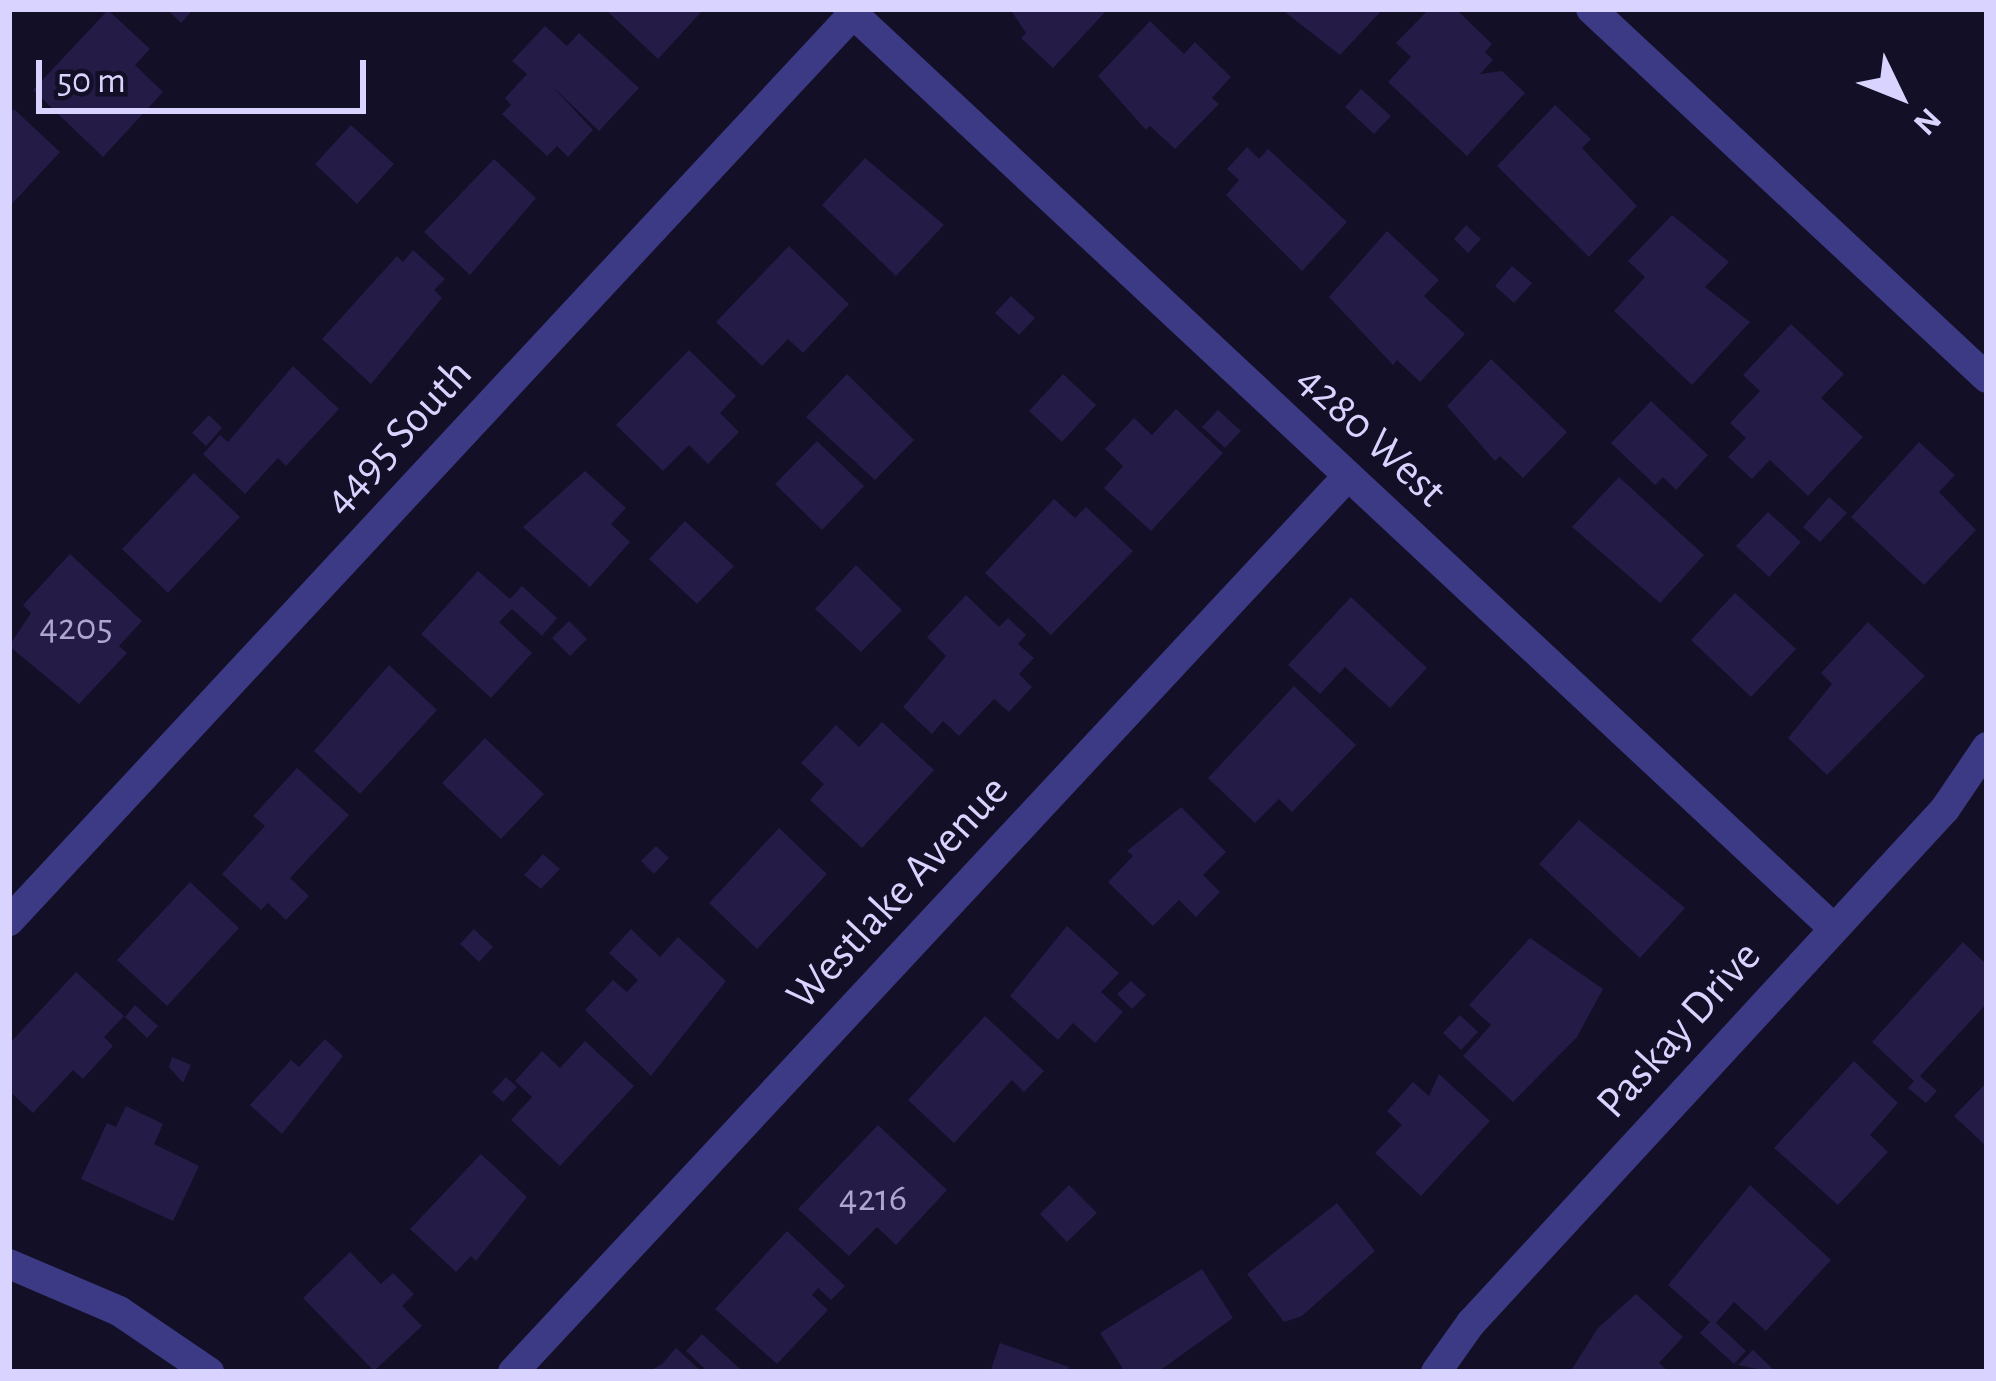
<!DOCTYPE html>
<html>
<head>
<meta charset="utf-8">
<style>
  body { margin:0 }
  #map { position:relative; width:1996px; height:1381px; overflow:hidden; background:#130f26; font-family:"Alegreya Sans",sans-serif }
  div>[style] { position:absolute }
  .building>* { inset:0; background:#241b47 }
  .street>* { height:30px; margin:-15px; padding:0 15px; transform-origin:15px; border-radius:15px; background:#3d3a85 }
  span { translate:-50% -50%; white-space:nowrap; text-align:center; line-height:1.15; -webkit-text-stroke:12px #130f26; paint-order:stroke }
  .number-label { font-size:39px; color:#aca6d1 }
  .number-label span { -webkit-text-stroke-width:0 }
  .street-label { font-size:45px; color:#d9d4ff }
  .frame { position:absolute; inset:0; border:12px solid #d9d4ff; pointer-events:none }
  .north { position:absolute; left:1840px; top:36px; width:120px; height:120px; -webkit-text-stroke:9px #130f26; paint-order:stroke; rotate:133deg; font-size:33px; font-weight:700; line-height:48px; text-align:center; color:#d9d4ff }
  .north::after { content:''; display:block; margin:auto; width:42px; height:54px; background:#d9d4ff; clip-path:polygon(50% 0,100% 100%,50% 72%,0 100%) }
  .scale { position:absolute; left:36px; top:60px; width:330px; height:54px; box-sizing:border-box; border:6px solid #d9d4ff; border-top:0; padding-left:15px; font-size:36px; line-height:42px; white-space:nowrap; color:#d9d4ff; -webkit-text-stroke:9px #130f26; paint-order:stroke }
</style>
</head>
<body>
<div id="map">
  <div class="building">
    <i style="clip-path:polygon(167px 9px,194px 9px,181px 23px)"></i>
    <i style="clip-path:polygon(605px 9px,704px 9px,658px 59px)"></i>
    <i style="clip-path:polygon(1010px 9px,1108px 9px,1053px 68px,1021px 38px,1026px 33px)"></i>
    <i style="clip-path:polygon(1281px 9px,1383px 9px,1340px 55px)"></i>
    <i style="clip-path:polygon(1429px 9px,1458px 11px,1492px 44px,1485px 52px,1493px 60px,1480px 74px,1502px 71px,1525px 93px,1467px 156px,1388px 82px,1411px 57px,1396px 43px)"></i>
    <i style="clip-path:polygon(108px 10px,150px 49px,135px 65px,163px 92px,103px 157px,33px 90px)"></i>
    <i style="clip-path:polygon(1150px 21px,1184px 54px,1195px 42px,1231px 77px,1212px 98px,1219px 104px,1175px 149px,1150px 126px,1146px 130px,1098px 76px)"></i>
    <i style="clip-path:polygon(545px 26px,567px 46px,579px 33px,639px 88px,599px 131px,552px 86px,593px 130px,568px 157px,557px 146px,547px 156px,502px 114px,511px 105px,505px 98px,527px 74px,512px 61px)"></i>
    <i style="clip-path:polygon(1361px 89px,1391px 116px,1374px 134px,1345px 107px)"></i>
    <i style="clip-path:polygon(1555px 105px,1591px 139px,1582px 148px,1637px 206px,1589px 257px,1497px 166px)"></i>
    <i style="clip-path:polygon(14px 109px,60px 152px,9px 207px,9px 114px)"></i>
    <i style="clip-path:polygon(351px 125px,394px 164px,357px 204px,315px 164px)"></i>
    <i style="clip-path:polygon(1247px 147px,1259px 159px,1268px 149px,1347px 222px,1302px 271px,1226px 195px,1239px 180px,1227px 169px)"></i>
    <i style="clip-path:polygon(865px 158px,944px 225px,896px 276px,822px 205px)"></i>
    <i style="clip-path:polygon(494px 159px,536px 198px,470px 275px,424px 232px)"></i>
    <i style="clip-path:polygon(1672px 215px,1729px 262px,1705px 287px,1750px 322px,1692px 385px,1614px 311px,1645px 277px,1628px 261px)"></i>
    <i style="clip-path:polygon(1466px 225px,1481px 239px,1468px 253px,1454px 239px)"></i>
    <i style="clip-path:polygon(1387px 231px,1439px 280px,1424px 296px,1465px 334px,1420px 382px,1397px 360px,1393px 365px,1329px 297px)"></i>
    <i style="clip-path:polygon(789px 246px,849px 304px,803px 353px,788px 339px,762px 366px,716px 322px)"></i>
    <i style="clip-path:polygon(413px 250px,445px 279px,434px 290px,442px 298px,371px 384px,322px 339px,397px 256px,403px 262px)"></i>
    <i style="clip-path:polygon(1512px 266px,1532px 283px,1514px 303px,1495px 286px)"></i>
    <i style="clip-path:polygon(1011px 296px,1035px 318px,1019px 335px,995px 313px)"></i>
    <i style="clip-path:polygon(1791px 324px,1844px 374px,1821px 398px,1863px 437px,1808px 496px,1770px 460px,1752px 479px,1728px 457px,1746px 438px,1730px 423px,1760px 391px,1743px 375px)"></i>
    <i style="clip-path:polygon(689px 350px,736px 396px,720px 413px,739px 432px,708px 464px,689px 445px,663px 471px,616px 425px)"></i>
    <i style="clip-path:polygon(1491px 359px,1567px 432px,1523px 478px,1500px 456px,1495px 461px,1447px 406px)"></i>
    <i style="clip-path:polygon(293px 366px,339px 409px,286px 466px,278px 458px,245px 494px,203px 454px,220px 435px,228px 442px)"></i>
    <i style="clip-path:polygon(847px 374px,914px 440px,875px 480px,806px 417px)"></i>
    <i style="clip-path:polygon(1063px 374px,1096px 405px,1062px 442px,1029px 411px)"></i>
    <i style="clip-path:polygon(1651px 401px,1708px 455px,1676px 490px,1663px 477px,1655px 485px,1611px 443px)"></i>
    <i style="clip-path:polygon(1176px 409px,1223px 453px,1151px 531px,1104px 488px,1123px 466px,1105px 449px,1134px 418px,1152px 435px)"></i>
    <i style="clip-path:polygon(1218px 410px,1241px 431px,1225px 448px,1202px 427px)"></i>
    <i style="clip-path:polygon(209px 415px,222px 428px,206px 446px,192px 433px)"></i>
    <i style="clip-path:polygon(817px 441px,864px 486px,822px 530px,775px 484px)"></i>
    <i style="clip-path:polygon(1919px 442px,1955px 475px,1939px 492px,1976px 530px,1924px 585px,1851px 517px)"></i>
    <i style="clip-path:polygon(585px 471px,626px 508px,611px 524px,630px 542px,590px 587px,523px 527px)"></i>
    <i style="clip-path:polygon(194px 473px,240px 517px,168px 593px,122px 549px)"></i>
    <i style="clip-path:polygon(1619px 477px,1704px 555px,1660px 603px,1572px 527px)"></i>
    <i style="clip-path:polygon(1829px 497px,1847px 513px,1820px 542px,1803px 527px)"></i>
    <i style="clip-path:polygon(1054px 499px,1075px 518px,1086px 507px,1133px 551px,1051px 635px,985px 573px)"></i>
    <i style="clip-path:polygon(1768px 512px,1801px 542px,1769px 577px,1736px 546px)"></i>
    <i style="clip-path:polygon(685px 521px,734px 566px,697px 604px,649px 559px)"></i>
    <i style="clip-path:polygon(70px 554px,142px 621px,119px 646px,127px 653px,79px 704px,9px 646px,31px 613px,23px 605px)"></i>
    <i style="clip-path:polygon(856px 565px,902px 610px,861px 652px,815px 609px)"></i>
    <i style="clip-path:polygon(478px 571px,510px 599px,522px 586px,557px 618px,542px 636px,512px 609px,499px 622px,532px 653px,491px 698px,421px 634px)"></i>
    <i style="clip-path:polygon(1735px 593px,1796px 649px,1751px 697px,1691px 640px)"></i>
    <i style="clip-path:polygon(966px 595px,999px 627px,1008px 618px,1026px 635px,1018px 644px,1034px 658px,1019px 674px,1032px 687px,1009px 712px,994px 699px,959px 736px,943px 721px,932px 734px,903px 707px,946px 656px,927px 637px)"></i>
    <i style="clip-path:polygon(1351px 597px,1427px 668px,1390px 708px,1345px 667px,1320px 694px,1288px 665px)"></i>
    <i style="clip-path:polygon(569px 621px,587px 639px,570px 656px,552px 638px)"></i>
    <i style="clip-path:polygon(1868px 622px,1925px 676px,1827px 775px,1788px 738px,1832px 684px,1821px 673px)"></i>
    <i style="clip-path:polygon(389px 665px,437px 710px,360px 794px,314px 751px)"></i>
    <i style="clip-path:polygon(1294px 686px,1356px 745px,1292px 812px,1279px 799px,1255px 823px,1208px 778px)"></i>
    <i style="clip-path:polygon(882px 722px,934px 770px,862px 848px,810px 800px,824px 784px,801px 763px,836px 725px,859px 747px)"></i>
    <i style="clip-path:polygon(485px 738px,544px 794px,501px 839px,442px 783px)"></i>
    <i style="clip-path:polygon(297px 768px,349px 815px,290px 878px,309px 896px,286px 920px,268px 903px,261px 910px,222px 874px,265px 826px,253px 816px)"></i>
    <i style="clip-path:polygon(1181px 807px,1226px 852px,1203px 875px,1220px 892px,1196px 917px,1179px 900px,1153px 926px,1108px 882px,1133px 856px,1127px 851px)"></i>
    <i style="clip-path:polygon(1579px 820px,1685px 908px,1640px 958px,1539px 864px)"></i>
    <i style="clip-path:polygon(779px 828px,827px 874px,757px 949px,709px 903px)"></i>
    <i style="clip-path:polygon(656px 846px,669px 858px,654px 874px,641px 861px)"></i>
    <i style="clip-path:polygon(543px 854px,560px 869px,541px 889px,524px 875px)"></i>
    <i style="clip-path:polygon(190px 882px,239px 928px,167px 1006px,117px 960px)"></i>
    <i style="clip-path:polygon(1067px 926px,1119px 973px,1101px 992px,1123px 1012px,1095px 1043px,1073px 1023px,1058px 1040px,1010px 996px)"></i>
    <i style="clip-path:polygon(474px 929px,493px 947px,479px 962px,460px 944px)"></i>
    <i style="clip-path:polygon(631px 929px,660px 957px,678px 937px,726px 981px,651px 1076px,585px 1010px,613px 980px,627px 992px,638px 980px,609px 953px)"></i>
    <i style="clip-path:polygon(1530px 938px,1603px 989px,1577px 1037px,1513px 1102px,1463px 1056px,1491px 1025px,1469px 1005px)"></i>
    <i style="clip-path:polygon(1963px 942px,1987px 965px,1987px 1003px,1920px 1076px,1937px 1091px,1926px 1103px,1908px 1088px,1914px 1081px,1872px 1042px)"></i>
    <i style="clip-path:polygon(76px 972px,124px 1016px,104px 1037px,113px 1046px,83px 1079px,73px 1070px,33px 1113px,9px 1091px,9px 1044px)"></i>
    <i style="clip-path:polygon(1131px 981px,1146px 995px,1132px 1009px,1117px 994px)"></i>
    <i style="clip-path:polygon(135px 1005px,158px 1026px,147px 1038px,125px 1017px)"></i>
    <i style="clip-path:polygon(1460px 1015px,1478px 1032px,1461px 1050px,1443px 1033px)"></i>
    <i style="clip-path:polygon(985px 1016px,1044px 1071px,1024px 1092px,1012px 1080px,954px 1143px,908px 1100px)"></i>
    <i style="clip-path:polygon(325px 1039px,343px 1056px,282px 1134px,250px 1105px,291px 1060px,299px 1067px)"></i>
    <i style="clip-path:polygon(585px 1041px,634px 1086px,560px 1166px,511px 1120px,532px 1097px,515px 1081px,542px 1051px,560px 1068px)"></i>
    <i style="clip-path:polygon(172px 1057px,191px 1065px,183px 1083px,169px 1067px)"></i>
    <i style="clip-path:polygon(1854px 1061px,1898px 1103px,1870px 1135px,1888px 1152px,1838px 1205px,1774px 1148px)"></i>
    <i style="clip-path:polygon(1439px 1074px,1490px 1121px,1421px 1196px,1375px 1153px,1402px 1125px,1387px 1111px,1413px 1082px,1429px 1096px)"></i>
    <i style="clip-path:polygon(506px 1077px,517px 1087px,503px 1102px,492px 1092px)"></i>
    <i style="clip-path:polygon(1987px 1082px,1987px 1147px,1954px 1116px)"></i>
    <i style="clip-path:polygon(126px 1106px,163px 1124px,154px 1144px,199px 1166px,173px 1221px,81px 1179px,107px 1123px,116px 1127px)"></i>
    <i style="clip-path:polygon(878px 1125px,947px 1190px,896px 1245px,877px 1227px,849px 1256px,798px 1209px)"></i>
    <i style="clip-path:polygon(481px 1154px,527px 1197px,476px 1261px,471px 1256px,456px 1272px,410px 1229px)"></i>
    <i style="clip-path:polygon(1069px 1185px,1097px 1213px,1067px 1242px,1040px 1214px)"></i>
    <i style="clip-path:polygon(1750px 1185px,1831px 1260px,1766px 1331px,1734px 1302px,1716px 1323px,1746px 1351px,1734px 1364px,1700px 1333px,1710px 1322px,1668px 1285px)"></i>
    <i style="clip-path:polygon(1337px 1203px,1375px 1251px,1302px 1316px,1284px 1322px,1247px 1274px)"></i>
    <i style="clip-path:polygon(787px 1231px,845px 1286px,831px 1300px,818px 1288px,812px 1295px,828px 1310px,777px 1364px,715px 1309px)"></i>
    <i style="clip-path:polygon(350px 1252px,381px 1284px,393px 1273px,414px 1294px,402px 1306px,422px 1326px,374px 1371px,303px 1298px)"></i>
    <i style="clip-path:polygon(1202px 1269px,1233px 1318px,1162px 1369px,1125px 1372px,1100px 1333px)"></i>
    <i style="clip-path:polygon(1636px 1294px,1683px 1337px,1659px 1363px,1669px 1372px,1570px 1372px,1598px 1328px)"></i>
    <i style="clip-path:polygon(702px 1334px,740px 1369px,737px 1372px,708px 1372px,686px 1351px)"></i>
    <i style="clip-path:polygon(1000px 1343px,1069px 1367px,1067px 1372px,990px 1372px)"></i>
    <i style="clip-path:polygon(676px 1348px,702px 1372px,648px 1372px,662px 1364px)"></i>
    <i style="clip-path:polygon(1753px 1350px,1774px 1370px,1771px 1372px,1738px 1365px)"></i>
  </div>
  <div class="street">
    <i style="left:848px;top:9px;width:1347px;rotate:43.01deg"></i>
    <i style="left:1591px;top:9px;width:541px;rotate:42.98deg"></i>
    <i style="left:9px;top:921px;width:1239px;rotate:-47.06deg"></i>
    <i style="left:9px;top:1264px;width:120px;rotate:23.1deg"></i>
    <i style="left:119px;top:1311px;width:109px;rotate:34.1deg"></i>
    <i style="left:513px;top:1372px;width:1225px;rotate:-47.02deg"></i>
    <i style="left:1436px;top:1372px;width:60px;rotate:-54.5deg"></i>
    <i style="left:1471px;top:1323px;width:699px;rotate:-47.32deg"></i>
    <i style="left:1945px;top:809px;width:75px;rotate:-55.9deg"></i>
  </div>
  <div class="number-label">
    <span style="left:76px;top:628px">4205</span>
    <span style="left:873px;top:1199px">4216</span>
  </div>
  <div class="street-label">
    <span style="left:1371px;top:436px;rotate:43deg">4280 West</span>
    <span style="left:398px;top:437px;rotate:-47deg">4495 South</span>
    <span style="left:898px;top:893px;rotate:-47deg">Westlake Avenue</span>
    <span style="left:1679px;top:1030px;rotate:-48deg">Paskay Drive</span>
  </div>
  <div class="frame"></div>
  <div class="north">N</div>
  <div class="scale">50 m</div>
</div>
</body>
</html>
